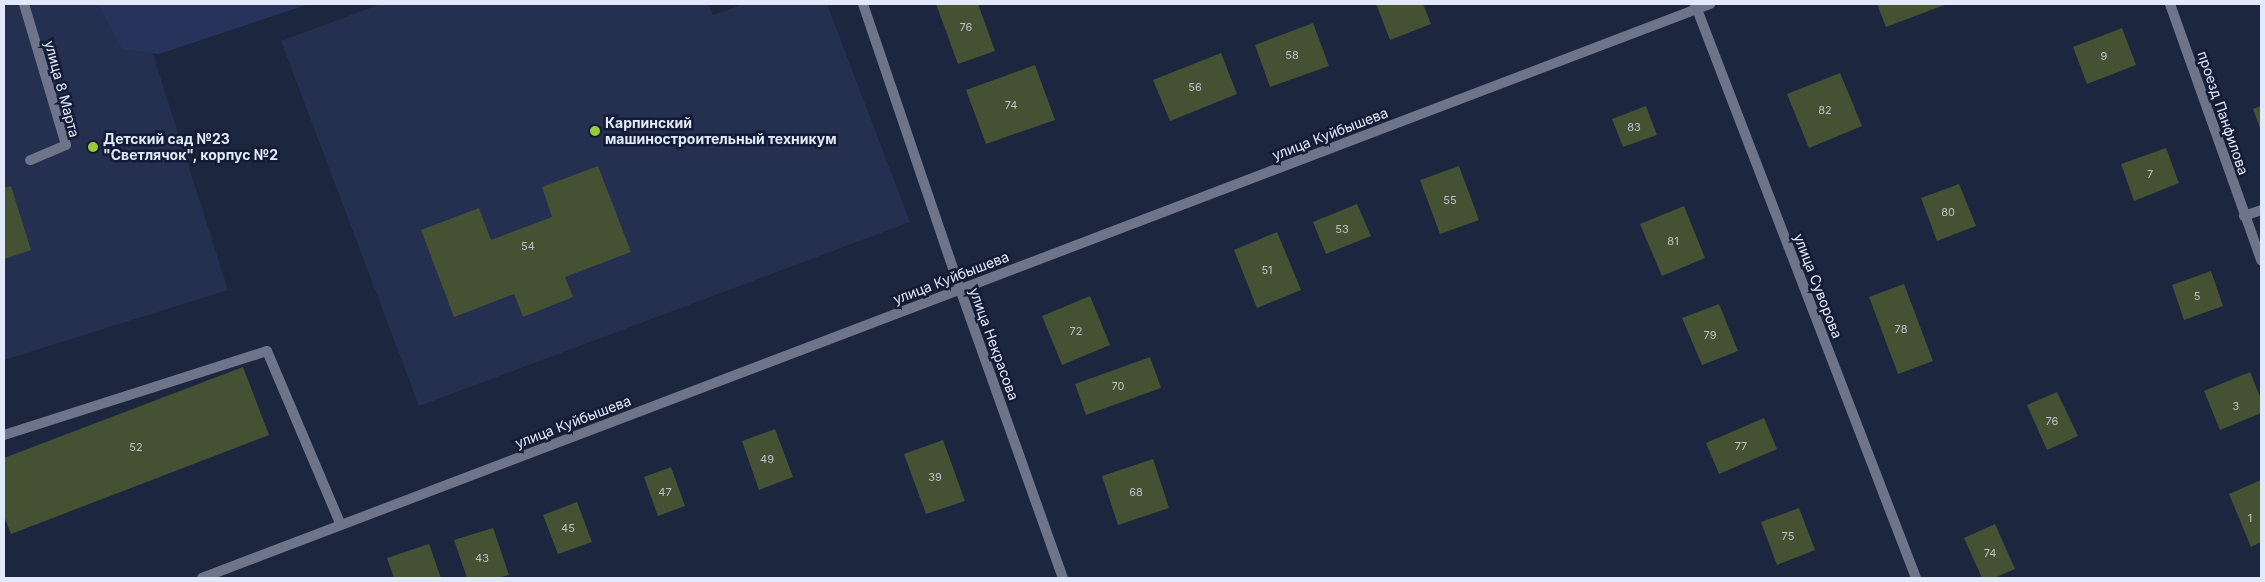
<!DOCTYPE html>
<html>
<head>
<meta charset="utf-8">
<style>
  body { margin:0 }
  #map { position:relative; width:2265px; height:582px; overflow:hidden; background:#1d263f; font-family:Inter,sans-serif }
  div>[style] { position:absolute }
  .built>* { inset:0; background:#252f4f }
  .green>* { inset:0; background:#27335b }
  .building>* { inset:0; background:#445133 }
  .service>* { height:10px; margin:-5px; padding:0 5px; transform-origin:5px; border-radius:5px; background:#6e758b }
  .minor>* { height:10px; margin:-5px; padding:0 5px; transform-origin:5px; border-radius:5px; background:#6e758b }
  .tertiary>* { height:10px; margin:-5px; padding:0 5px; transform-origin:5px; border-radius:5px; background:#6e758b }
  .dots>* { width:14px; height:14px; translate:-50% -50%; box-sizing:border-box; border:2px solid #141c35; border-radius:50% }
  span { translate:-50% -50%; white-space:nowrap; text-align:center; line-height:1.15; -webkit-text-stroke:5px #141c35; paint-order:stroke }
  .number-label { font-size:11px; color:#bac3c8 }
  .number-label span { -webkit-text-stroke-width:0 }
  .street-label { font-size:14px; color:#e2e9fa }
  .poi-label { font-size:14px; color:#e2e9fa; font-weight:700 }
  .left { translate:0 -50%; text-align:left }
  .frame { position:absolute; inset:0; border:5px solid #e2e9fa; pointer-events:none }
</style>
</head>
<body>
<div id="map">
  <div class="built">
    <i style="clip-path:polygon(4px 4px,137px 4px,228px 290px,4px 360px)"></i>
    <i style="clip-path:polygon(381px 4px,708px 4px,713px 15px,743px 4px,827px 4px,910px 222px,419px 406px,281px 41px)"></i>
  </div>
  <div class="green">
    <i style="clip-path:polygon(98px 4px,309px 4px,159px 54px,122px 49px)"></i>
  </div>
  <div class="building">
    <i style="clip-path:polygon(936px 4px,978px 4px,995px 51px,958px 64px)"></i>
    <i style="clip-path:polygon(1376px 4px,1423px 4px,1431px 24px,1390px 40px)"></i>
    <i style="clip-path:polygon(1877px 4px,1947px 4px,1886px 27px)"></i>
    <i style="clip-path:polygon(1313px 23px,1329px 66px,1270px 87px,1255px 45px)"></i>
    <i style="clip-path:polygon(2122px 28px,2136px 65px,2087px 84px,2073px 47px)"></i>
    <i style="clip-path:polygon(1221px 53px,1237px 94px,1170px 121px,1153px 80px)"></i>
    <i style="clip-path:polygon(1035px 65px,1055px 120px,986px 144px,966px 90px)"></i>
    <i style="clip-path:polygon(1840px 73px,1862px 126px,1809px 148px,1787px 94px)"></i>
    <i style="clip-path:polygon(1646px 106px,1657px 135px,1623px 147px,1612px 119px)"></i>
    <i style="clip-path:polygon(2261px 106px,2261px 131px,2253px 109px)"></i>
    <i style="clip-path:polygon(2166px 148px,2179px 183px,2134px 201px,2121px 164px)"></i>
    <i style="clip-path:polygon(598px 166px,631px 252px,565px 277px,573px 297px,523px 317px,514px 294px,454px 317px,421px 230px,479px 208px,491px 240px,552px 217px,542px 187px)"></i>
    <i style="clip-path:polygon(1459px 166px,1479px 220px,1440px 234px,1420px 180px)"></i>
    <i style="clip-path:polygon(1959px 184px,1976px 226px,1937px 241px,1921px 198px)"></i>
    <i style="clip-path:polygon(11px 186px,31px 250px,4px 259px,4px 188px)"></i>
    <i style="clip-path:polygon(1357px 204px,1371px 236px,1326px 254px,1313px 222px)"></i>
    <i style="clip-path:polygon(1684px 206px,1705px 258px,1662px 276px,1640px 224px)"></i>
    <i style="clip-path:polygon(1277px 232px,1301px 290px,1257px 308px,1234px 250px)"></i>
    <i style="clip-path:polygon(2211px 271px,2223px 306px,2184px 320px,2172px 285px)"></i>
    <i style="clip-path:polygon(1904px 284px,1933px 361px,1898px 374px,1869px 297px)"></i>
    <i style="clip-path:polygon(1090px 296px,1110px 345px,1062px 365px,1042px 316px)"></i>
    <i style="clip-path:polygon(1719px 304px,1738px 351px,1702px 365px,1682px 318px)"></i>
    <i style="clip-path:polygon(1150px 357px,1161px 388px,1086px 415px,1075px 384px)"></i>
    <i style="clip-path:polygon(243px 367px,269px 435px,11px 534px,4px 516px,4px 458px)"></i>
    <i style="clip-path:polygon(2250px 372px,2261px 399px,2261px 413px,2220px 430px,2204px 391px)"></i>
    <i style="clip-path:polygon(2057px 392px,2078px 436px,2047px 450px,2027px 405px)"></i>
    <i style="clip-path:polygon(1764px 418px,1777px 449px,1719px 474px,1706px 443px)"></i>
    <i style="clip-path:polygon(775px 429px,793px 477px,759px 490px,742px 441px)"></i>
    <i style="clip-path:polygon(943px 440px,965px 501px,926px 514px,904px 454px)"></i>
    <i style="clip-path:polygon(1153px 459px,1169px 508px,1118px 525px,1102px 476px)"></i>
    <i style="clip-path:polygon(671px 467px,685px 506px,658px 516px,644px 477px)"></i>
    <i style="clip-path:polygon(2261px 480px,2261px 542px,2251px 547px,2229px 494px)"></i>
    <i style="clip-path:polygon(577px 502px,592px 542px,558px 554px,543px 515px)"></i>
    <i style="clip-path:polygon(1799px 508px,1815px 550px,1777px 565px,1761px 522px)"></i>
    <i style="clip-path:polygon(1995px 524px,2015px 569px,1994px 578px,1982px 578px,1964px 538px)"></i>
    <i style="clip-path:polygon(493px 528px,509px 575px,498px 578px,467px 578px,454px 540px)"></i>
    <i style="clip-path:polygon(429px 544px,441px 578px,394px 578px,387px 558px)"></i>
  </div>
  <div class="service">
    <i style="left:4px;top:435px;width:276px;rotate:-17.7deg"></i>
    <i style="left:267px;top:351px;width:189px;rotate:67deg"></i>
  </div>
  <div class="minor">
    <i style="left:24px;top:4px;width:147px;rotate:73.4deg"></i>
    <i style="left:66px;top:145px;width:39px;rotate:157deg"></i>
    <i style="left:863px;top:4px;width:301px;rotate:71.2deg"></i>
    <i style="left:960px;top:289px;width:307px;rotate:70.4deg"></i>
    <i style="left:2170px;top:4px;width:272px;rotate:70.4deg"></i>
    <i style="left:2244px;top:216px;width:18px;rotate:-19deg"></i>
    <i style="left:202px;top:578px;width:1614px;rotate:-20.84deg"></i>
  </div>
  <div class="tertiary">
    <i style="left:1695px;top:4px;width:615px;rotate:68.94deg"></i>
  </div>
  <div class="dots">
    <i style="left:595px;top:131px;background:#98cb37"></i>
    <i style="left:93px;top:147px;background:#98cb37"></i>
  </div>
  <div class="number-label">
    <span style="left:966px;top:27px">76</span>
    <span style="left:1292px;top:55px">58</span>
    <span style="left:2104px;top:56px">9</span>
    <span style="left:1195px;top:87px">56</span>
    <span style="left:1011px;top:105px">74</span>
    <span style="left:1825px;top:110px">82</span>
    <span style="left:1634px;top:127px">83</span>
    <span style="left:2150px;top:174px">7</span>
    <span style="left:1450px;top:200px">55</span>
    <span style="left:1948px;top:212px">80</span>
    <span style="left:1342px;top:229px">53</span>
    <span style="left:1673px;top:241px">81</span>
    <span style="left:528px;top:246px">54</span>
    <span style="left:1267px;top:270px">51</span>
    <span style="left:2197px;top:296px">5</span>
    <span style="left:1901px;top:329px">78</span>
    <span style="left:1076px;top:331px">72</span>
    <span style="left:1710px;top:335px">79</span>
    <span style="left:1118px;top:386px">70</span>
    <span style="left:2236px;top:406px">3</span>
    <span style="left:2052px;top:421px">76</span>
    <span style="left:1741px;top:446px">77</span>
    <span style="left:136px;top:447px">52</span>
    <span style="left:767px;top:459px">49</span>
    <span style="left:935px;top:477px">39</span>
    <span style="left:665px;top:492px">47</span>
    <span style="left:1136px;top:492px">68</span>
    <span style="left:2250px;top:518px">1</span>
    <span style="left:568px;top:528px">45</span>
    <span style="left:1788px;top:536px">75</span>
    <span style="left:1990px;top:553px">74</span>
    <span style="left:482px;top:558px">43</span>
  </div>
  <div class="street-label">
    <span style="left:62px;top:89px;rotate:75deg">улица 8 Марта</span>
    <span style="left:2223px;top:113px;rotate:71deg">проезд Панфилова</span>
    <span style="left:1330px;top:134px;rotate:-21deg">улица Куйбышева</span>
    <span style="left:951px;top:278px;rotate:-21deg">улица Куйбышева</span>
    <span style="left:1818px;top:286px;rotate:69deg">улица Суворова</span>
    <span style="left:994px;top:344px;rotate:70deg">улица Некрасова</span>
    <span style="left:573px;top:422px;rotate:-21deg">улица Куйбышева</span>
  </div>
  <div class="poi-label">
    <span class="left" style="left:605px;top:131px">Карпинский<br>машиностроительный техникум</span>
    <span class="left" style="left:103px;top:147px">Детский сад №23<br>"Светлячок", корпус №2</span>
  </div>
  <div class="frame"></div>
</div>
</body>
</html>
